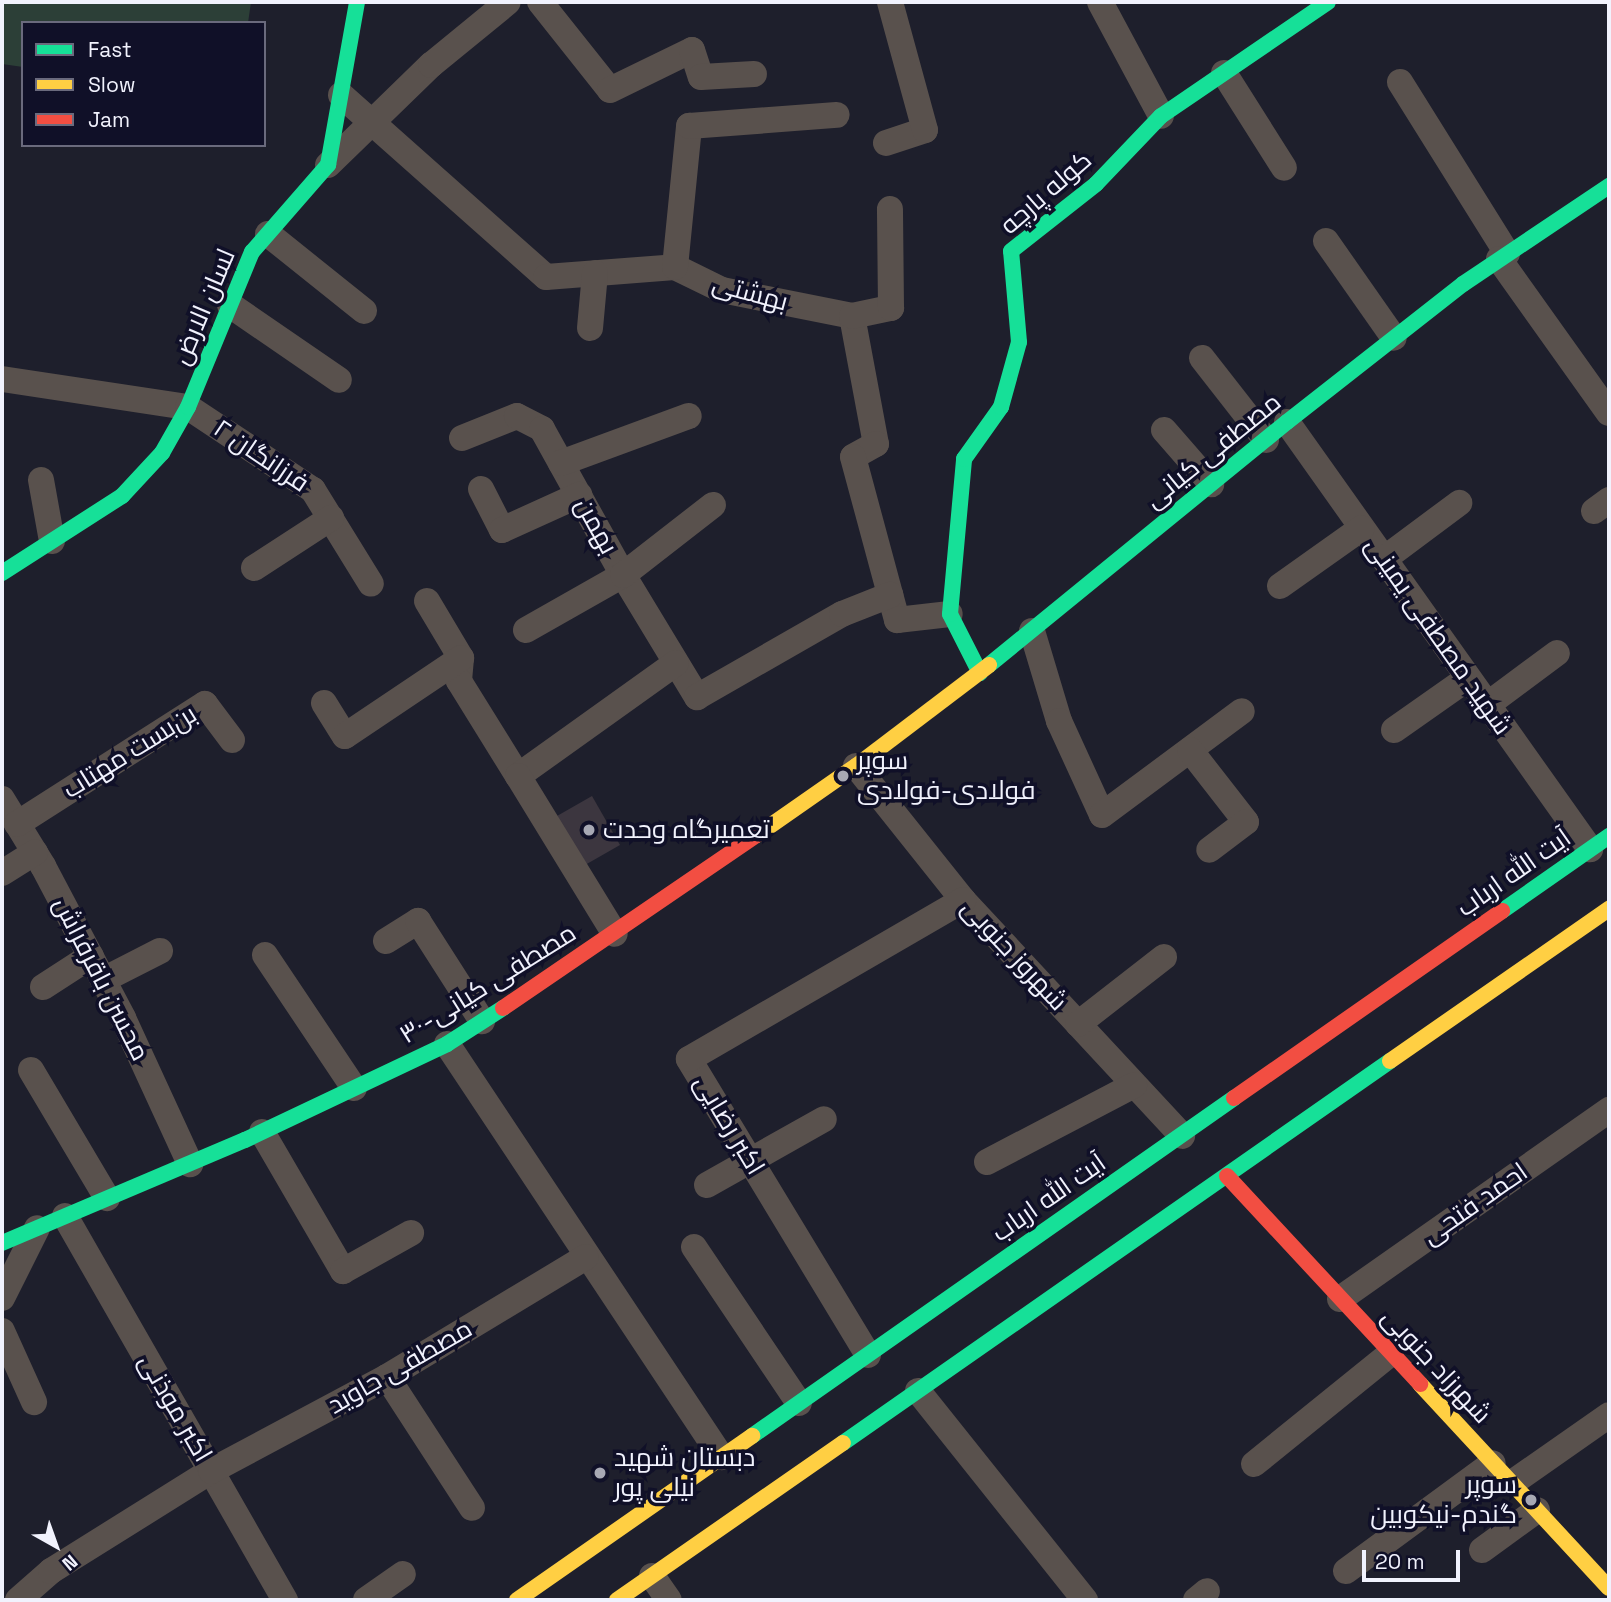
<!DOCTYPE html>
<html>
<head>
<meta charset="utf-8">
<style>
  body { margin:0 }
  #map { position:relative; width:1611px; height:1602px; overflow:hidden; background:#1e1f2c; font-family:"Space Grotesk",Cairo,sans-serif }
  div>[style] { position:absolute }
  .green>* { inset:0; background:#2c3f37 }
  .building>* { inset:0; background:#3c363f }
  .street>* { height:26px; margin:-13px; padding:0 13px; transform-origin:13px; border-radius:13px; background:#59514d }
  .fast>* { height:16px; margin:-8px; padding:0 8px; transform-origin:8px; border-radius:8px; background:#16e098 }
  .slow>* { height:16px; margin:-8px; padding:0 8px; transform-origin:8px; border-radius:8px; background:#ffcf43 }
  .jam>* { height:16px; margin:-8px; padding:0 8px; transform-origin:8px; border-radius:8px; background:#f24e42 }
  .dots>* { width:19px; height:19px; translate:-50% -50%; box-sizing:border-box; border:4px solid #101028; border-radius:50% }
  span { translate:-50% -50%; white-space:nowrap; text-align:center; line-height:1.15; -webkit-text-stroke:7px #101028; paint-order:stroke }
  .street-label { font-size:26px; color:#f1f2fd }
  .poi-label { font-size:26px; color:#f1f2fd }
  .left { translate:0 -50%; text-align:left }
  .right { translate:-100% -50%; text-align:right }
  .frame { position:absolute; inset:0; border:4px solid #f1f2fd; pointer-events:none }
  .legend { position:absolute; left:21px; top:21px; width:245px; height:126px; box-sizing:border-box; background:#101028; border:2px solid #6a6a7d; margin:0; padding:9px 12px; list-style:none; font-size:21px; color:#f1f2fd }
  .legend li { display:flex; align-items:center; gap:14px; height:35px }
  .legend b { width:35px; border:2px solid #6a6a7d }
  .north { position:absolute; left:21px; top:1511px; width:70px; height:70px; -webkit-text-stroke:5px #101028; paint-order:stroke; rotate:140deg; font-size:19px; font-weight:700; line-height:28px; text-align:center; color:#f1f2fd }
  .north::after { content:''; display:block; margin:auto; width:24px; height:32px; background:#f1f2fd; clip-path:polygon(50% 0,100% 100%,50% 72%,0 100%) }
  .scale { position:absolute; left:1362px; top:1550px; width:98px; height:32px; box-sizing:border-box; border:4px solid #f1f2fd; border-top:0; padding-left:9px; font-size:21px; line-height:24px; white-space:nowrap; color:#f1f2fd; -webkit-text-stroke:5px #101028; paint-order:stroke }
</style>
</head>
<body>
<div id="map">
  <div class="green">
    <i style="clip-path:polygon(2px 2px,251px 2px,248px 23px,23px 23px,23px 67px,2px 64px)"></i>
  </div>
  <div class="building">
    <i style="clip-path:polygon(592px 796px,620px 845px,585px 865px,557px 816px)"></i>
  </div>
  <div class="street">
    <i style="left:540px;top:2px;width:112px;rotate:51.5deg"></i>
    <i style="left:610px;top:90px;width:91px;rotate:-26deg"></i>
    <i style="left:692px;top:50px;width:28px;rotate:72deg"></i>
    <i style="left:701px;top:77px;width:53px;rotate:-3.2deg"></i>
    <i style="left:1100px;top:2px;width:129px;rotate:61.8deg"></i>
    <i style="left:1224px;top:73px;width:112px;rotate:57.7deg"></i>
    <i style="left:1400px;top:82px;width:202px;rotate:58deg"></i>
    <i style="left:341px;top:95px;width:274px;rotate:41.6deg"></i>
    <i style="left:546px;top:277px;width:129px;rotate:-4.4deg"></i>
    <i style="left:675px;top:267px;width:52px;rotate:26.1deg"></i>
    <i style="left:722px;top:290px;width:133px;rotate:11.3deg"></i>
    <i style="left:852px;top:316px;width:130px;rotate:79.4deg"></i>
    <i style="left:876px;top:444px;width:26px;rotate:151deg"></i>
    <i style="left:853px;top:457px;width:169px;rotate:74.9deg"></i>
    <i style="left:897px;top:620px;width:53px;rotate:-6.5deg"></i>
    <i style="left:886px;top:143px;width:41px;rotate:-18.4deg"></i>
    <i style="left:925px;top:130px;width:133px;rotate:-105.3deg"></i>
    <i style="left:328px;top:165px;width:144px;rotate:-44.2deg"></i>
    <i style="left:431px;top:65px;width:99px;rotate:-39.3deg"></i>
    <i style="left:268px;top:234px;width:123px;rotate:38.7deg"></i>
    <i style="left:1326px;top:241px;width:118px;rotate:55deg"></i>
    <i style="left:1499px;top:259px;width:189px;rotate:54.5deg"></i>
    <i style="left:675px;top:267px;width:142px;rotate:-84.3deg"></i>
    <i style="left:689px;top:126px;width:148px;rotate:-4.3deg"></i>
    <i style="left:230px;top:305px;width:132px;rotate:34.5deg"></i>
    <i style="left:852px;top:316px;width:40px;rotate:-12deg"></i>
    <i style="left:891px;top:308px;width:99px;rotate:-90.6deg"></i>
    <i style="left:590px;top:328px;width:55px;rotate:-84.8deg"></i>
    <i style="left:1202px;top:358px;width:104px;rotate:52deg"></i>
    <i style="left:2px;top:379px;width:188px;rotate:8.6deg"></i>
    <i style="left:188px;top:407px;width:150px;rotate:33.6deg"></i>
    <i style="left:313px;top:490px;width:110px;rotate:58.3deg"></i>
    <i style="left:1287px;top:422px;width:524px;rotate:54.64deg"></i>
    <i style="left:1164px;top:430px;width:72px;rotate:49deg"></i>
    <i style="left:462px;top:438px;width:59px;rotate:-21.8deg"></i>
    <i style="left:517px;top:416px;width:28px;rotate:27deg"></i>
    <i style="left:542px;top:429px;width:167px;rotate:61deg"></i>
    <i style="left:623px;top:575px;width:143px;rotate:58.8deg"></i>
    <i style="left:697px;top:697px;width:167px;rotate:-29.8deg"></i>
    <i style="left:842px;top:614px;width:52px;rotate:-21.6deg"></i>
    <i style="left:561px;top:463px;width:136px;rotate:-20.2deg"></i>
    <i style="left:41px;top:480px;width:62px;rotate:79.8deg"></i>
    <i style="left:481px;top:489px;width:46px;rotate:62.9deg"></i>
    <i style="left:502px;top:530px;width:85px;rotate:-24.4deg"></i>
    <i style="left:1594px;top:511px;width:19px;rotate:-36deg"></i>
    <i style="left:1384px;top:559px;width:94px;rotate:-36.7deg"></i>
    <i style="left:254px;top:568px;width:92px;rotate:-33deg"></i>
    <i style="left:1280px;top:586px;width:100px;rotate:-35.3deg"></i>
    <i style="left:427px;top:601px;width:66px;rotate:59.2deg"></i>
    <i style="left:461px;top:658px;width:23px;rotate:95deg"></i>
    <i style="left:459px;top:681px;width:112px;rotate:58.2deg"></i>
    <i style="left:518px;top:776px;width:194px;rotate:-35.6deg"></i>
    <i style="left:526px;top:630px;width:112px;rotate:-29.6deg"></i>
    <i style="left:623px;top:575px;width:114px;rotate:-37.9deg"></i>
    <i style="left:1032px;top:631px;width:94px;rotate:73.3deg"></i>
    <i style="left:1059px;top:721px;width:103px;rotate:65.4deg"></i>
    <i style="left:1102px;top:815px;width:174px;rotate:-36.6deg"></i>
    <i style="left:324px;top:703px;width:39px;rotate:58deg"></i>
    <i style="left:345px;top:736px;width:140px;rotate:-33.9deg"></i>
    <i style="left:1487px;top:705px;width:87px;rotate:-36.6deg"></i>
    <i style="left:1394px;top:730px;width:90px;rotate:-35.1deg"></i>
    <i style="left:1190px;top:750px;width:91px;rotate:52.1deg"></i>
    <i style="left:1246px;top:822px;width:46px;rotate:142.9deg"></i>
    <i style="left:856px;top:766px;width:171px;rotate:51.4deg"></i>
    <i style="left:963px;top:900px;width:322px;rotate:47.1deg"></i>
    <i style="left:518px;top:776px;width:185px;rotate:58.5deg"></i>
    <i style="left:2px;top:799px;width:79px;rotate:58.5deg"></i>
    <i style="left:43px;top:866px;width:172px;rotate:62.2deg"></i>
    <i style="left:123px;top:1018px;width:161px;rotate:65.3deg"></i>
    <i style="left:17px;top:824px;width:223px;rotate:-32.6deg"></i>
    <i style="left:205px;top:704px;width:45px;rotate:53.1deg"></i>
    <i style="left:2px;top:873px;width:39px;rotate:-32deg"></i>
    <i style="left:386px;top:941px;width:38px;rotate:-32deg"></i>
    <i style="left:418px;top:921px;width:119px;rotate:57.4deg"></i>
    <i style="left:265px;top:955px;width:160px;rotate:56.2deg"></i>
    <i style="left:103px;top:980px;width:64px;rotate:-27deg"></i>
    <i style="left:43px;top:987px;width:57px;rotate:-32.9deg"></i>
    <i style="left:1078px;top:1024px;width:109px;rotate:-37.9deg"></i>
    <i style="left:447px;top:1044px;width:496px;rotate:56.4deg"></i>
    <i style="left:31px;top:1070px;width:149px;rotate:59.3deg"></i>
    <i style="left:262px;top:1132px;width:161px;rotate:59.8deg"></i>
    <i style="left:343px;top:1271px;width:78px;rotate:-29.2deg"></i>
    <i style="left:987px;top:1162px;width:166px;rotate:-27.6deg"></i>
    <i style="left:707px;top:1185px;width:134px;rotate:-29.4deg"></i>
    <i style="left:65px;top:1216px;width:443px;rotate:60.2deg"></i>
    <i style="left:694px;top:1247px;width:188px;rotate:56.1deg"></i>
    <i style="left:2px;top:1298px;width:78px;rotate:-63.4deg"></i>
    <i style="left:1340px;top:1299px;width:329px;rotate:-35.1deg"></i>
    <i style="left:2px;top:1331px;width:78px;rotate:65.7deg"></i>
    <i style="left:868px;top:1355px;width:346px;rotate:-121.2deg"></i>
    <i style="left:689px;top:1059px;width:317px;rotate:-30.1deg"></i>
    <i style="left:387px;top:1377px;width:156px;rotate:57deg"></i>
    <i style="left:918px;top:1391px;width:268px;rotate:51.4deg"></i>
    <i style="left:1254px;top:1464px;width:176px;rotate:-39deg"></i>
    <i style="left:1512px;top:1483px;width:118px;rotate:-35deg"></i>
    <i style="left:1482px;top:1550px;width:68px;rotate:-36deg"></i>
    <i style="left:1346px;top:1571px;width:182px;rotate:-36.3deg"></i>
    <i style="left:652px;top:1576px;width:29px;rotate:55deg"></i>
    <i style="left:18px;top:1600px;width:44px;rotate:-41.3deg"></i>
    <i style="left:51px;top:1571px;width:189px;rotate:-32deg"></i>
    <i style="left:211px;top:1471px;width:200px;rotate:-28.1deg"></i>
    <i style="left:387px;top:1377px;width:232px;rotate:-31.1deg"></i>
    <i style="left:366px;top:1600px;width:45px;rotate:-35.1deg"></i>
    <i style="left:1196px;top:1600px;width:14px;rotate:-39deg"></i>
  </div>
  <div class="fast">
    <i style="left:2px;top:573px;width:143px;rotate:-32.7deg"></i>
    <i style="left:122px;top:496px;width:59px;rotate:-47.1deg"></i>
    <i style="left:162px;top:453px;width:53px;rotate:-60.5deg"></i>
    <i style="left:188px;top:407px;width:168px;rotate:-67.6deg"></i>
    <i style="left:252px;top:252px;width:116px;rotate:-48.9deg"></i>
    <i style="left:328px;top:165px;width:166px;rotate:-79.9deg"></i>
    <i style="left:989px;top:665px;width:385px;rotate:-39.2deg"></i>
    <i style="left:1287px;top:422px;width:224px;rotate:-38.1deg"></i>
    <i style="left:1463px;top:284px;width:176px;rotate:-33.9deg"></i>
    <i style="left:980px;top:673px;width:66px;rotate:-117deg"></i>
    <i style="left:950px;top:614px;width:156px;rotate:-84.8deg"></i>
    <i style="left:964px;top:459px;width:64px;rotate:-54.6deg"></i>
    <i style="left:1001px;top:407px;width:67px;rotate:-74.5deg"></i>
    <i style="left:1019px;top:342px;width:91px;rotate:-95deg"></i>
    <i style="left:1011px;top:251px;width:108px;rotate:-38.2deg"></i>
    <i style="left:1096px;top:184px;width:94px;rotate:-46.3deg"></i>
    <i style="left:1161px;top:116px;width:202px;rotate:-34.3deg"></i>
    <i style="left:1502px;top:911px;width:131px;rotate:-35deg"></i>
    <i style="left:2px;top:1243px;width:264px;rotate:-23deg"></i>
    <i style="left:245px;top:1140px;width:224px;rotate:-25.4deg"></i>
    <i style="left:447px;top:1044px;width:67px;rotate:-32.7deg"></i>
    <i style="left:752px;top:1436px;width:589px;rotate:-35.04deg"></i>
    <i style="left:843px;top:1443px;width:667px;rotate:-34.93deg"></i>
  </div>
  <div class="slow">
    <i style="left:757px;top:835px;width:121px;rotate:-34.9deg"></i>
    <i style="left:856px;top:766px;width:167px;rotate:-37.2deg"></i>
    <i style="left:1390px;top:1061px;width:267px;rotate:-34.8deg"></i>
    <i style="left:1420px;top:1384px;width:278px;rotate:47.2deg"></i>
    <i style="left:517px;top:1600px;width:287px;rotate:-34.9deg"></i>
    <i style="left:617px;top:1600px;width:275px;rotate:-34.8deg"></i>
  </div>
  <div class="jam">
    <i style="left:503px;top:1008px;width:307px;rotate:-34.3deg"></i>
    <i style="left:1234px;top:1098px;width:327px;rotate:-34.9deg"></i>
    <i style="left:1227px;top:1176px;width:284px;rotate:47.1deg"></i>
  </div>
  <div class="dots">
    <i style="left:843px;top:776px;background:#a7a8b4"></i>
    <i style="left:589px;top:830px;background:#a7a8b4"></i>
    <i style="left:600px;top:1473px;background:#a7a8b4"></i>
    <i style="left:1531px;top:1500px;background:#a7a8b4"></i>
  </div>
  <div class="street-label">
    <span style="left:1046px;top:193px;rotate:-41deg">کوله پارچه</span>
    <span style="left:750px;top:293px;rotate:15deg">بهشتی</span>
    <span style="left:204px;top:307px;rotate:-67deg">لسان الارض</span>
    <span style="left:1213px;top:451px;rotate:-39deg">مصطفی کیانی</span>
    <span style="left:261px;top:456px;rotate:34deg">فرزانگان ۲</span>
    <span style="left:596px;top:526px;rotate:61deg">بهمن</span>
    <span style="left:1438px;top:636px;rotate:55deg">شهید مصطفی یمینی</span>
    <span style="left:130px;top:752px;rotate:-32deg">بن‌بست مهتاب</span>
    <span style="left:1514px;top:873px;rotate:-35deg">آیت الله ارباب</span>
    <span style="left:1014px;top:955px;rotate:47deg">شهروز جنوبی</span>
    <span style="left:101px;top:979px;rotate:63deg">محسن باقرفراش</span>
    <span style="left:488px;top:984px;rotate:-32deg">۳۰-مصطفی کیانی</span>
    <span style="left:729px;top:1125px;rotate:59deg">اکبر رضایی</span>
    <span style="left:1049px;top:1198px;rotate:-35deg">آیت الله ارباب</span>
    <span style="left:1475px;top:1204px;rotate:-35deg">احمد فتحی</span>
    <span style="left:1436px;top:1366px;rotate:47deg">شهرزاد جنوبی</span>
    <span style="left:400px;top:1367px;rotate:-30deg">مصطفی جاوید</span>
    <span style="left:175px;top:1408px;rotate:60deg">اکبر موذنی</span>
  </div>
  <div class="poi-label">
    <span class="left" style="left:857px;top:776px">سوپر<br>فولادی-فولادی</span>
    <span class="left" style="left:603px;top:830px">تعمیرگاه وحدت</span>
    <span class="left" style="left:614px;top:1473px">دبستان شهید<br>نیلی پور</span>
    <span class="right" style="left:1517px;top:1500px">سوپر<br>گندم-نیکوبین</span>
  </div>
  <div class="frame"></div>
  <ul class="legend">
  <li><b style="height:9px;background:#16e098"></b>Fast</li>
  <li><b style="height:9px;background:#ffcf43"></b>Slow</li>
  <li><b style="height:9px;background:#f24e42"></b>Jam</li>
  </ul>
  <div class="north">N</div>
  <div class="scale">20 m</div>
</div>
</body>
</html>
